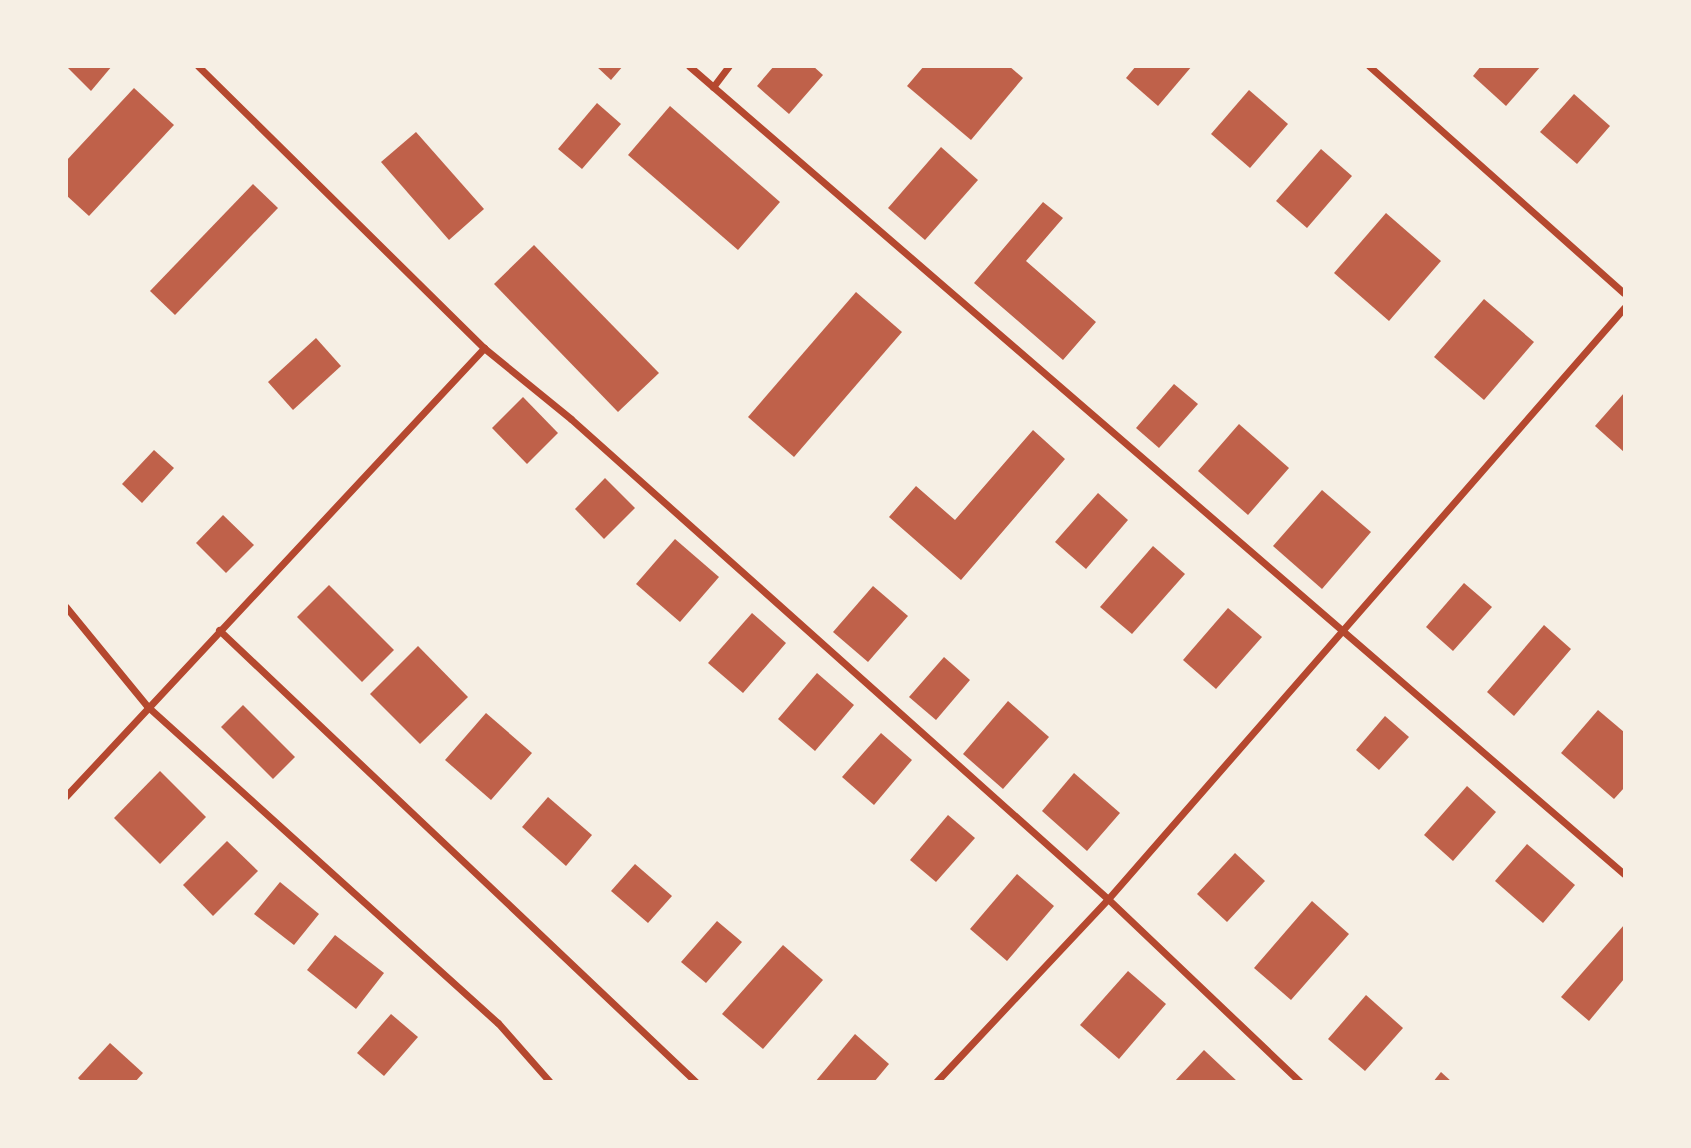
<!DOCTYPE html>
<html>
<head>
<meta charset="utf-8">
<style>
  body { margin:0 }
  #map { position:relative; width:1691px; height:1148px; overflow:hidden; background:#f6efe4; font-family:"Sofia Sans Condensed",sans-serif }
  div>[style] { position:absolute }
  .building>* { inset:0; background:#bf614a }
  .minor>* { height:7px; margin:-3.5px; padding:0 3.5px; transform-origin:3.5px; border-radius:3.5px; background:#b5482f }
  span { translate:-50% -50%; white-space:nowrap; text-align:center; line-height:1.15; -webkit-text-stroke:7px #f6efe4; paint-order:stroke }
  .frame { position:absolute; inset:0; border:68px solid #f6efe4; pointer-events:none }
</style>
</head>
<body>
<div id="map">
  <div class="building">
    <i style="clip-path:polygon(66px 66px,112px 66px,91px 91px)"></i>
    <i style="clip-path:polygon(596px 66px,623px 66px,611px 80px)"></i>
    <i style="clip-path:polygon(774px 66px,813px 66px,823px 75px,789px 114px,757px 86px)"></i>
    <i style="clip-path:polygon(924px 66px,1009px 66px,1023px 78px,971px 140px,907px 86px)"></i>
    <i style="clip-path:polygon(1136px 66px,1192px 66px,1158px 106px,1126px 78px)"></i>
    <i style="clip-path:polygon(1481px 66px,1541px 66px,1506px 106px,1473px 76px)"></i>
    <i style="clip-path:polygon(134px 88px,174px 125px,89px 216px,66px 195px,66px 161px)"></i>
    <i style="clip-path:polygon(1249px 90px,1288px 124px,1250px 168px,1211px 134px)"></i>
    <i style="clip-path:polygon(1574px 94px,1610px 126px,1577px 164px,1540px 132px)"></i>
    <i style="clip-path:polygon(597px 103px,621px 124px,582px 169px,558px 149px)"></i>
    <i style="clip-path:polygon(670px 106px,780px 202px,738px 250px,628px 155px)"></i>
    <i style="clip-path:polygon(416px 132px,484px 209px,449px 240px,381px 162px)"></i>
    <i style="clip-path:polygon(941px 147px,978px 180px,925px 240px,888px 208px)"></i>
    <i style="clip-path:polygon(1321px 149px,1352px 176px,1307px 228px,1276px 201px)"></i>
    <i style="clip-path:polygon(253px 184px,278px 208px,175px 315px,150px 291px)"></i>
    <i style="clip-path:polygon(1043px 202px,1063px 218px,1026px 261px,1096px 322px,1063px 360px,974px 283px)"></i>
    <i style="clip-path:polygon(1386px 213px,1441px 261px,1389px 321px,1334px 273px)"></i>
    <i style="clip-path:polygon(534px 245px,659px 373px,618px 412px,494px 284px)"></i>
    <i style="clip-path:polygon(856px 292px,902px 332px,794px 457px,748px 417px)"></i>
    <i style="clip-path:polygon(1484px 299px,1534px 342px,1484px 400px,1434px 357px)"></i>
    <i style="clip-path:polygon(316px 338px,341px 366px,293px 410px,268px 382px)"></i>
    <i style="clip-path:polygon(1174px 384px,1198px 404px,1159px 448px,1136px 428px)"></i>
    <i style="clip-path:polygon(1624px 393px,1624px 452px,1595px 426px)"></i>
    <i style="clip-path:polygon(523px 397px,558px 433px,527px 464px,492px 428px)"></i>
    <i style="clip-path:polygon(1239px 424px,1289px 468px,1248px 515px,1198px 471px)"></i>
    <i style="clip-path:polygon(1033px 430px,1065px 459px,961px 580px,889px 517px,916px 486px,955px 520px)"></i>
    <i style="clip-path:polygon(154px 450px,174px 468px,142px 503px,122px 484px)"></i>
    <i style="clip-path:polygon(605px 478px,635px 508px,604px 539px,575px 509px)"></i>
    <i style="clip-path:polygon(1322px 490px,1371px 532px,1322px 589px,1273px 546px)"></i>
    <i style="clip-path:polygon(1098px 493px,1128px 520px,1086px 569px,1055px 542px)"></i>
    <i style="clip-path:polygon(223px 515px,254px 545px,226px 573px,196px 543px)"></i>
    <i style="clip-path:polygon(675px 539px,719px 577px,680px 622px,636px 584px)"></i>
    <i style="clip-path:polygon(1153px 546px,1185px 574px,1132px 634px,1100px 607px)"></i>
    <i style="clip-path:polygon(1464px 583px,1492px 607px,1453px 651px,1426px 627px)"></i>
    <i style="clip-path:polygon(329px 585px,394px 650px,362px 682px,297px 617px)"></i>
    <i style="clip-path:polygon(873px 586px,908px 616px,868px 662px,833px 632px)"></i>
    <i style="clip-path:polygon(1228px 608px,1262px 637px,1216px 689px,1183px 660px)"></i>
    <i style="clip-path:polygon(752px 613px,786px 643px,743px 693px,708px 663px)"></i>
    <i style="clip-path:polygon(1544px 625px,1571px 649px,1514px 716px,1487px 692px)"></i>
    <i style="clip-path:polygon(418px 646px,468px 697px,420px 744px,370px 694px)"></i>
    <i style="clip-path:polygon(944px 657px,970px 680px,936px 720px,909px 697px)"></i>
    <i style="clip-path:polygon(817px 673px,854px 705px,815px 751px,778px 719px)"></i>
    <i style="clip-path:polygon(1008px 701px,1049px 737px,1003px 789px,963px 754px)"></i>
    <i style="clip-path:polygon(243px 705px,295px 757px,273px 779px,221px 727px)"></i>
    <i style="clip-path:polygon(1598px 710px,1624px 732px,1624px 788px,1614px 799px,1561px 753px)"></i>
    <i style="clip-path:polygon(486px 713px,532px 753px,491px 800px,445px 760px)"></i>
    <i style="clip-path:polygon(1385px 716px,1409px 737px,1379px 770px,1356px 750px)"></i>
    <i style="clip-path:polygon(881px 733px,912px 760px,874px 805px,842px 777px)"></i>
    <i style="clip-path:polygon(160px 771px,206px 817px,160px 864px,114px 818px)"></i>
    <i style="clip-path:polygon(1074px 773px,1120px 813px,1087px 851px,1042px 811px)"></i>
    <i style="clip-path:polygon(1467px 786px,1496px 812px,1453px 861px,1424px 835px)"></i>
    <i style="clip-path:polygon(548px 797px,592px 835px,566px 866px,522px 827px)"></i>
    <i style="clip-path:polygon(948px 815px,975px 838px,936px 882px,910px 860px)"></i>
    <i style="clip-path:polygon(227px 841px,258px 871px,213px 916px,183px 885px)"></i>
    <i style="clip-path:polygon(1527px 844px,1575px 885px,1543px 923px,1495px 881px)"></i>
    <i style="clip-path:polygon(1235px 853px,1265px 881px,1227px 922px,1197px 894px)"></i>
    <i style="clip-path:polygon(635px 864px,672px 896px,648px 923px,611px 891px)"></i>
    <i style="clip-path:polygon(1017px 874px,1054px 906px,1007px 961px,970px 929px)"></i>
    <i style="clip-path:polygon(280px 882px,319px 914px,294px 945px,254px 914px)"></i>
    <i style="clip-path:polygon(1312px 901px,1349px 934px,1291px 1000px,1254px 968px)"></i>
    <i style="clip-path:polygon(717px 921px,742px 942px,706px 983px,681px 962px)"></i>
    <i style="clip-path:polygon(1624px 925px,1624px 979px,1589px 1021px,1561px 997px)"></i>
    <i style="clip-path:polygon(335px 935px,384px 973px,356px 1009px,307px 970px)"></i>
    <i style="clip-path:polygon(783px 945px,823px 980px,763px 1049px,722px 1014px)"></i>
    <i style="clip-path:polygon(1128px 971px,1166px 1004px,1119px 1059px,1080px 1025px)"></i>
    <i style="clip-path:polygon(1366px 995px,1403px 1028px,1365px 1071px,1328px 1039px)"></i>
    <i style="clip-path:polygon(391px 1014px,418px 1037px,384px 1076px,357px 1053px)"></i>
    <i style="clip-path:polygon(855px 1034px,889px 1064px,874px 1082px,815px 1082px)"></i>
    <i style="clip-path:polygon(110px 1043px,143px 1073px,135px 1082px,82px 1082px,78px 1078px)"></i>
    <i style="clip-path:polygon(1204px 1050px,1238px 1082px,1174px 1082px)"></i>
    <i style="clip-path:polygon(1441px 1072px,1452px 1082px,1433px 1082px)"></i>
  </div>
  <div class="minor">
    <i style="left:198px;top:66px;width:402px;rotate:44.6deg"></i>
    <i style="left:484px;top:348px;width:112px;rotate:39.2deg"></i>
    <i style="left:571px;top:419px;width:720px;rotate:41.79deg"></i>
    <i style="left:1108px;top:899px;width:265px;rotate:43.6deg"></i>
    <i style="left:689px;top:66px;width:1236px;rotate:40.83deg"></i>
    <i style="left:1369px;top:66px;width:341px;rotate:41.7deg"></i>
    <i style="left:713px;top:87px;width:26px;rotate:-53deg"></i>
    <i style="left:66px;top:607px;width:128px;rotate:50.7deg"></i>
    <i style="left:147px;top:706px;width:473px;rotate:42.1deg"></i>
    <i style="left:498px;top:1023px;width:79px;rotate:48.6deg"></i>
    <i style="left:219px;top:630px;width:657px;rotate:43.46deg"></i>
    <i style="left:66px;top:796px;width:613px;rotate:-46.98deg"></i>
    <i style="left:936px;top:1082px;width:251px;rotate:-46.8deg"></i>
    <i style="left:1108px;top:899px;width:785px;rotate:-48.88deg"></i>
  </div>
  <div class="frame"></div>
</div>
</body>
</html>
